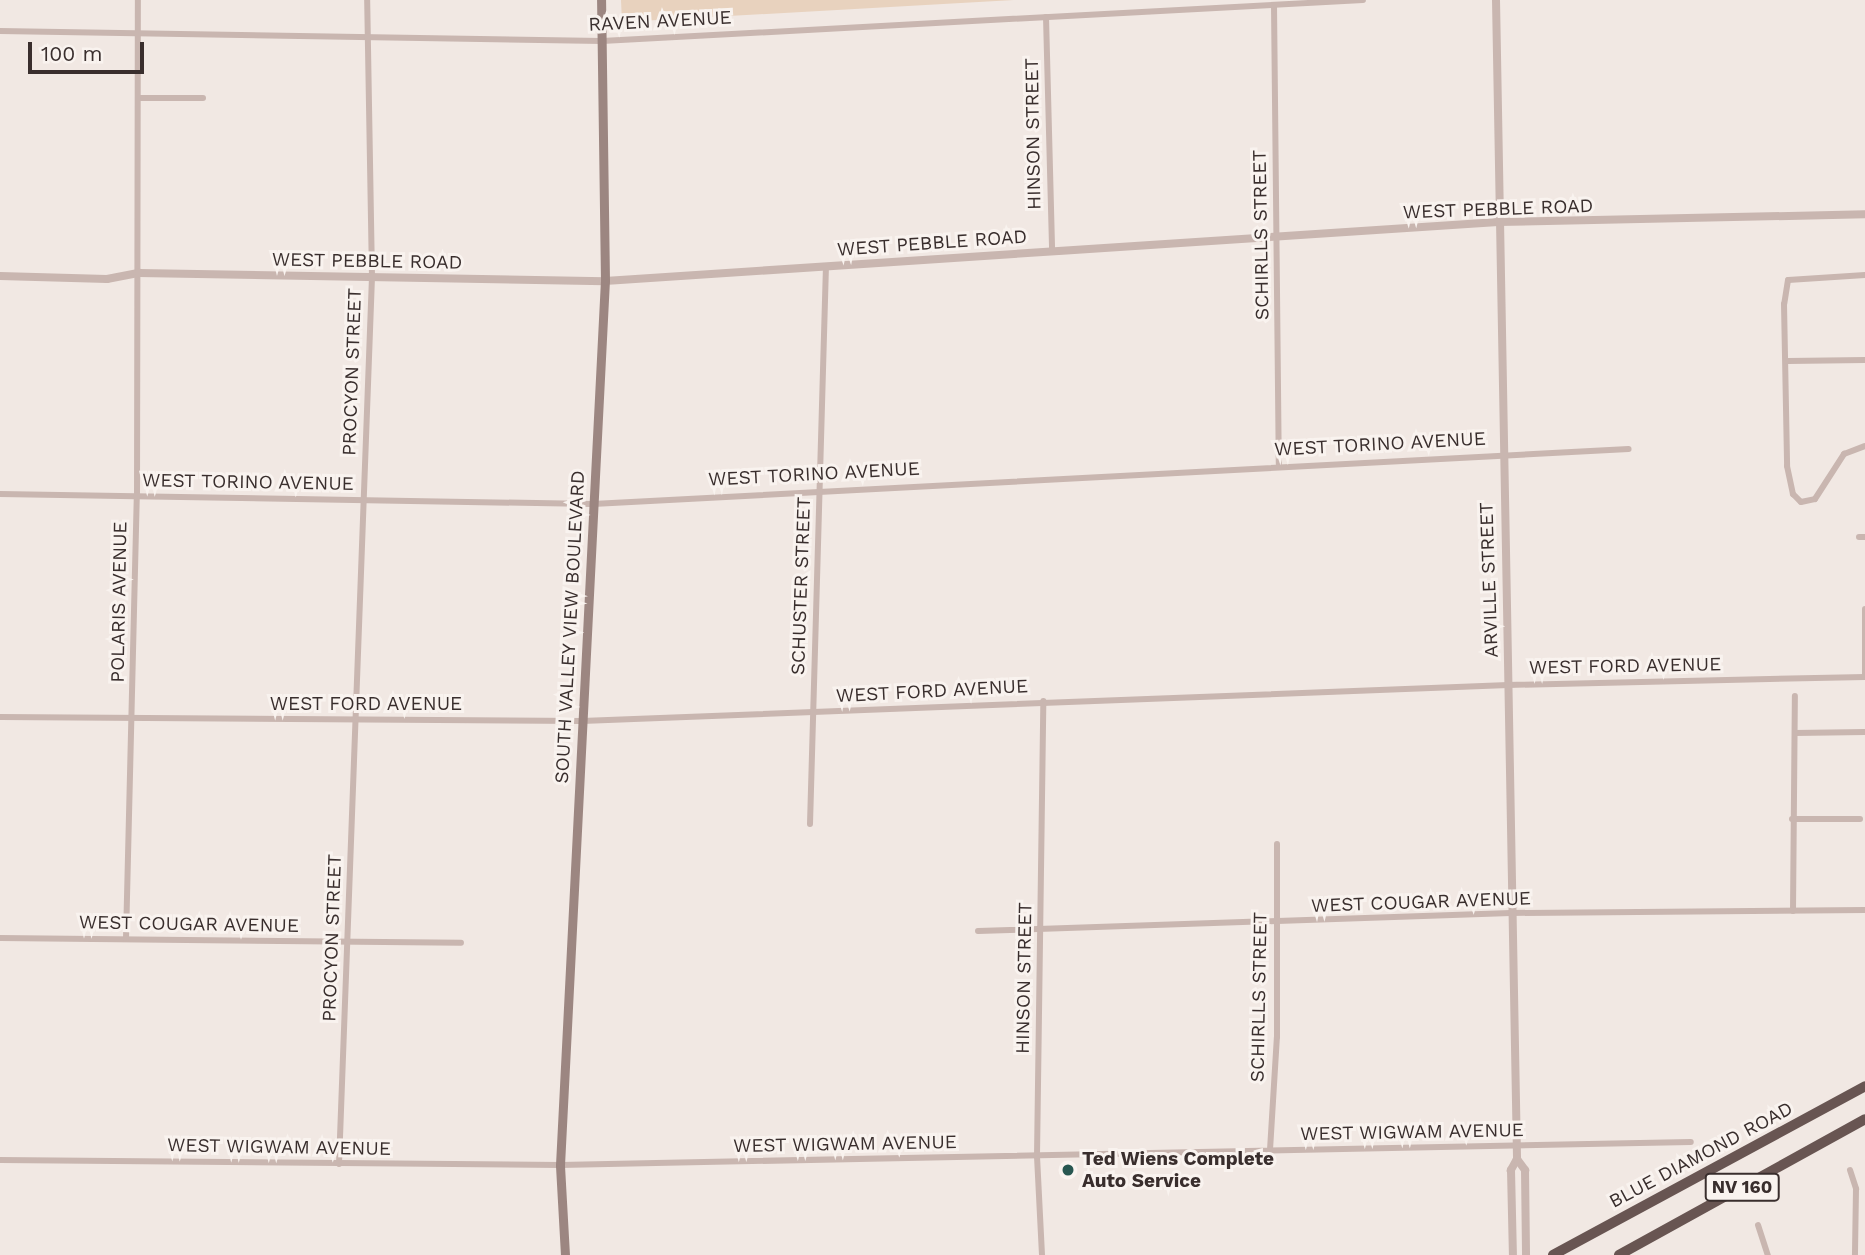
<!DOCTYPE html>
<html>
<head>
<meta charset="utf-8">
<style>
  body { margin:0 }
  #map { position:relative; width:1865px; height:1255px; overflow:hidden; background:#f1e8e3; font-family:"Work Sans",sans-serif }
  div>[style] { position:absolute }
  .sand>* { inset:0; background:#e8d2be }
  .minor>* { height:6px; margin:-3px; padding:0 3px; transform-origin:3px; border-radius:3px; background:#c9b6b0 }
  .tertiary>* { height:8px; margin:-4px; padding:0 4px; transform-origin:4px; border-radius:4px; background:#c9b6b0 }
  .secondary>* { height:9px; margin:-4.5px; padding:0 4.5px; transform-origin:4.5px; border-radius:4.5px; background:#9c8681 }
  .trunk>* { height:10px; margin:-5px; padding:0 5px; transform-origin:5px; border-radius:5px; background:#685552 }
  .dots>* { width:19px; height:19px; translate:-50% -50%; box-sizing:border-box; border:4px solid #f9f3ef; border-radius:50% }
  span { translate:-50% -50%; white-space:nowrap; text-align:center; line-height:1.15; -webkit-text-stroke:6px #f9f3ef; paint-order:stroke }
  .shield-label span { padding:2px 5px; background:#f9f3ef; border:2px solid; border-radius:5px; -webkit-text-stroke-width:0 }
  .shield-label { font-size:18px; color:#392e2d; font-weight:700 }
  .street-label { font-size:19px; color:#392e2d }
  .poi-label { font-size:19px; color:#392e2d; font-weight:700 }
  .left { translate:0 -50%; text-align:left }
  .scale { position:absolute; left:28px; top:42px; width:116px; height:32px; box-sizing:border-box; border:4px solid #392e2d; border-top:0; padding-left:9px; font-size:21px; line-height:24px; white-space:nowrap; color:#392e2d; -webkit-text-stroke:5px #f9f3ef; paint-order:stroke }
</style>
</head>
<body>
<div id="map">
  <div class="sand">
    <i style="clip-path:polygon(621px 0,1014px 0,622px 22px)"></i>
  </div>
  <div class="minor">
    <i style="left:1274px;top:5px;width:459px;rotate:89.4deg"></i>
    <i style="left:1046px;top:17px;width:234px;rotate:88.5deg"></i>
    <i style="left:0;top:31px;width:602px;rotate:0.95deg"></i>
    <i style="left:602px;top:41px;width:762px;rotate:-3.08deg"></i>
    <i style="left:139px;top:98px;width:64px"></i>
    <i style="left:1865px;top:275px;width:77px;rotate:176.3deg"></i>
    <i style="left:1788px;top:280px;width:24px;rotate:99deg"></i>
    <i style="left:1784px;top:304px;width:162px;rotate:88.9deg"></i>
    <i style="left:1787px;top:466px;width:29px;rotate:78deg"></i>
    <i style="left:1793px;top:494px;width:11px;rotate:45deg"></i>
    <i style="left:1801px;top:502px;width:14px;rotate:-12deg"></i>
    <i style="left:1815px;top:499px;width:54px;rotate:-57.2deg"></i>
    <i style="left:1844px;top:454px;width:22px;rotate:-21deg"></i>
    <i style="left:1788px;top:361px;width:77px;rotate:-0.7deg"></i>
    <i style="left:0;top:494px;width:593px;rotate:0.97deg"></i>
    <i style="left:593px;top:504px;width:1037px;rotate:-3.04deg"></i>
    <i style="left:1859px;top:537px;width:6px"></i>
    <i style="left:1865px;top:609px;width:68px;rotate:90deg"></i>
    <i style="left:0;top:717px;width:582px;rotate:0.39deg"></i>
    <i style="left:582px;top:721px;width:927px;rotate:-2.23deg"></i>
    <i style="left:1508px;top:685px;width:357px;rotate:-1.3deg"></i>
    <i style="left:1795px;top:733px;width:70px;rotate:-0.8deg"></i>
    <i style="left:1792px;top:819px;width:68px"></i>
    <i style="left:810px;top:824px;width:558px;rotate:-88.36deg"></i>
    <i style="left:1793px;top:911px;width:215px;rotate:-89.5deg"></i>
    <i style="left:978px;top:931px;width:533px;rotate:-1.93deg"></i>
    <i style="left:1511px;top:913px;width:354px;rotate:-0.5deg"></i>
    <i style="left:0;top:938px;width:461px;rotate:0.6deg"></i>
    <i style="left:126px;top:938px;width:442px;rotate:-88.6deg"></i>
    <i style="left:137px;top:496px;width:496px;rotate:-89.9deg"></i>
    <i style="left:1270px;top:1150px;width:113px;rotate:-86.5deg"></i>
    <i style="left:1277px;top:1037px;width:193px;rotate:-90deg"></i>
    <i style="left:0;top:1160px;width:560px;rotate:0.51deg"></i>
    <i style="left:560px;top:1165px;width:1131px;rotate:-1.17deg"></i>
    <i style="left:339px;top:1164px;width:888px;rotate:-87.87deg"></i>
    <i style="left:372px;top:277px;width:277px;rotate:-91deg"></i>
    <i style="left:1850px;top:1170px;width:20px;rotate:72deg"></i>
    <i style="left:1856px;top:1189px;width:66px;rotate:90.9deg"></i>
    <i style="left:1758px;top:1225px;width:32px;rotate:72deg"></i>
    <i style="left:1042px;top:1255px;width:99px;rotate:-92.9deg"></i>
    <i style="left:1037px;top:1156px;width:455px;rotate:-89.2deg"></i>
  </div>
  <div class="tertiary">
    <i style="left:1496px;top:0;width:1159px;rotate:88.96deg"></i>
    <i style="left:1517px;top:1159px;width:13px;rotate:119deg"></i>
    <i style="left:1511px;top:1170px;width:85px;rotate:88.7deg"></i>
    <i style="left:0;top:276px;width:107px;rotate:1.6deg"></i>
    <i style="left:107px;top:279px;width:33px;rotate:-11deg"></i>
    <i style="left:139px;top:273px;width:466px;rotate:1deg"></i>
    <i style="left:605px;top:281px;width:895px;rotate:-3.78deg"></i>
    <i style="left:1498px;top:222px;width:367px;rotate:-1.2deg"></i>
    <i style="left:1517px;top:1159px;width:14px;rotate:54deg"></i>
    <i style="left:1525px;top:1170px;width:85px;rotate:89.3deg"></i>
  </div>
  <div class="secondary">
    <i style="left:565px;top:1255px;width:90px;rotate:-93.2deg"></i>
    <i style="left:560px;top:1165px;width:885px;rotate:-87.09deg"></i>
    <i style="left:605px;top:281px;width:281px;rotate:-90.8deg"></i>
  </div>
  <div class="trunk">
    <i style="left:1553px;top:1255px;width:355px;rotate:-28.4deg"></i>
    <i style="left:1619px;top:1255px;width:281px;rotate:-28.9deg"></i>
  </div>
  <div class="dots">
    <i style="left:1068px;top:1170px;background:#275650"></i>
  </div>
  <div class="shield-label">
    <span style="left:1742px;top:1187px">NV 160</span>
  </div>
  <div class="street-label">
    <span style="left:660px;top:21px;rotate:-3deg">RAVEN AVENUE</span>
    <span style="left:1033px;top:134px;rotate:-91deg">HINSON STREET</span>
    <span style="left:1498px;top:209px;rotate:-2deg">WEST PEBBLE ROAD</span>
    <span style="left:1261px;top:235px;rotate:-91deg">SCHIRLLS STREET</span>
    <span style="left:932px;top:243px;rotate:-4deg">WEST PEBBLE ROAD</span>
    <span style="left:367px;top:261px;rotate:1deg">WEST PEBBLE ROAD</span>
    <span style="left:352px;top:372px;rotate:-88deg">PROCYON STREET</span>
    <span style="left:1380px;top:444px;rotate:-3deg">WEST TORINO AVENUE</span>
    <span style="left:814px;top:474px;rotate:-3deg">WEST TORINO AVENUE</span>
    <span style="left:248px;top:482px;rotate:1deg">WEST TORINO AVENUE</span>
    <span style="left:1489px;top:580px;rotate:-92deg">ARVILLE STREET</span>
    <span style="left:801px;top:586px;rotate:-88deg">SCHUSTER STREET</span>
    <span style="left:119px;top:602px;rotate:-89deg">POLARIS AVENUE</span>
    <span style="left:570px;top:627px;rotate:-87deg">SOUTH VALLEY VIEW BOULEVARD</span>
    <span style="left:1625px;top:666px;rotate:-1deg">WEST FORD AVENUE</span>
    <span style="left:932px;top:691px;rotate:-3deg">WEST FORD AVENUE</span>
    <span style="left:366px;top:704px">WEST FORD AVENUE</span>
    <span style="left:1421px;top:902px;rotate:-2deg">WEST COUGAR AVENUE</span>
    <span style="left:189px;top:924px;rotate:1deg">WEST COUGAR AVENUE</span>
    <span style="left:332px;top:938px;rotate:-88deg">PROCYON STREET</span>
    <span style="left:1024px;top:978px;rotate:-89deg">HINSON STREET</span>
    <span style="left:1259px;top:997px;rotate:-89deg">SCHIRLLS STREET</span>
    <span style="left:1412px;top:1132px;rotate:-1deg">WEST WIGWAM AVENUE</span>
    <span style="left:845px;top:1144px;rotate:-1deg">WEST WIGWAM AVENUE</span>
    <span style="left:279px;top:1147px;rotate:1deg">WEST WIGWAM AVENUE</span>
    <span style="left:1701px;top:1155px;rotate:-28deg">BLUE DIAMOND ROAD</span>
  </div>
  <div class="poi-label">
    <span class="left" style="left:1082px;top:1170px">Ted Wiens Complete<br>Auto Service</span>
  </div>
  <div class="scale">100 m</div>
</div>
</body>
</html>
